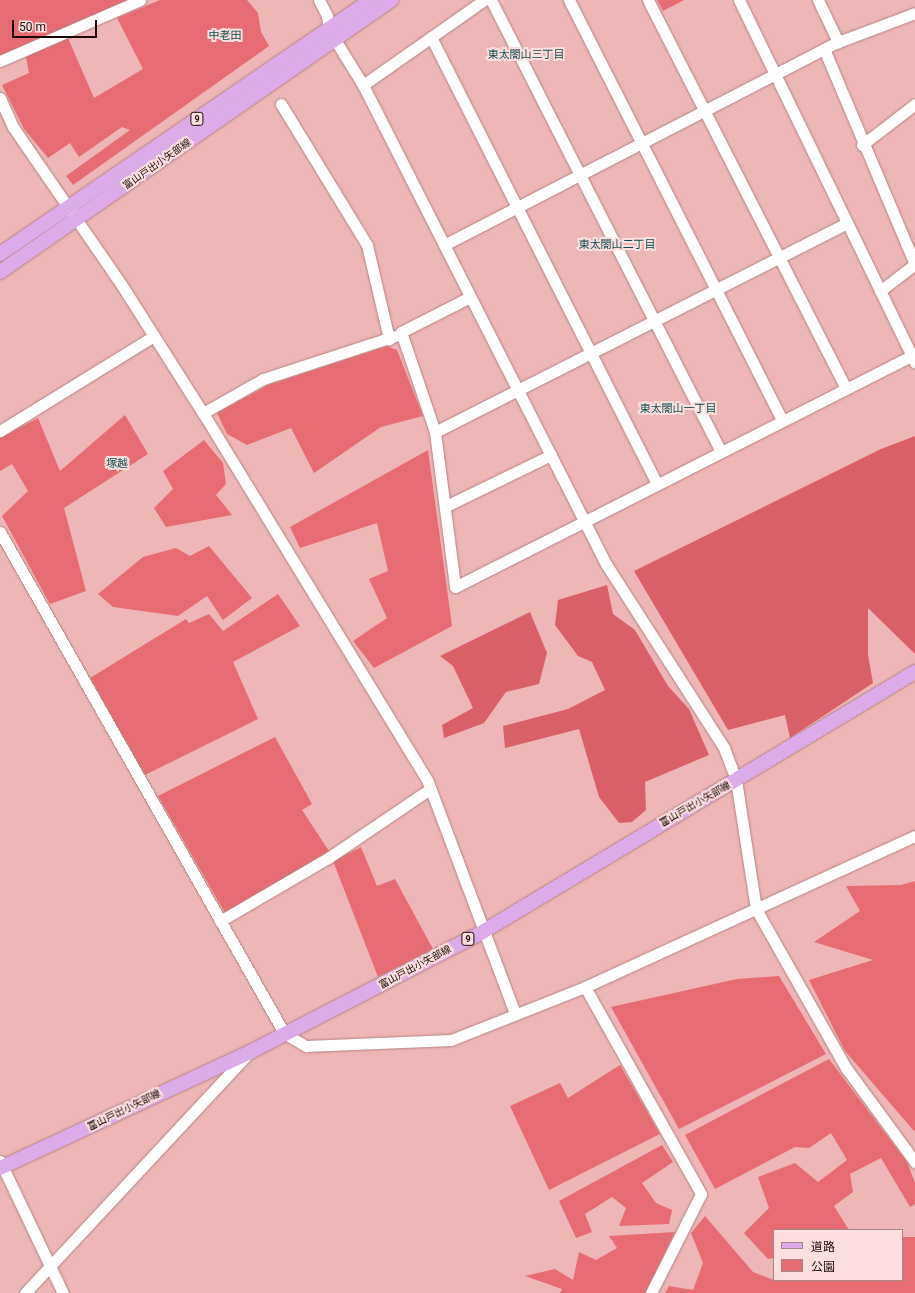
<!DOCTYPE html>
<html>
<head>
<meta charset="utf-8">
<style>
  body { margin:0 }
  #map { position:relative; width:915px; height:1293px; overflow:hidden; background:#eeb6b6; font-family:Roboto,"Noto Sans JP",sans-serif }
  div>[style] { position:absolute }
  .green>* { inset:0; background:#e76c71 }
  .forest>* { inset:0; background:#da6067 }
  .roads { filter:drop-shadow(0 0 1px #b58282) drop-shadow(0 0 1px #b58282) }
  .minor>* { height:11px; margin:-5.5px; padding:0 5.5px; transform-origin:5.5px; border-radius:5.5px; background:#fff }
  .major>* { height:14px; margin:-7px; padding:0 7px; transform-origin:7px; border-radius:7px; background:#ddabe9 }
  span { translate:-50% -50%; white-space:nowrap; text-align:center; line-height:1.15; -webkit-text-stroke:4px #fcdfde; paint-order:stroke }
  .shield-label span { padding:1px 3px; background:#fcdfde; border:1px solid; border-radius:3px; -webkit-text-stroke-width:0 }
  .shield-label { font-size:9px; color:#1a0809; font-weight:700 }
  .street-label { font-size:10px; color:#1a0809 }
  .neighbourhood-label { font-size:11px; color:#0d4d4f }
  .legend { position:absolute; left:773px; top:1229px; width:130px; height:52px; box-sizing:border-box; background:#fcdfde; border:1px solid #a28989; margin:0; padding:5px 7px; list-style:none; font-size:12px; color:#1a0809 }
  .legend li { display:flex; align-items:center; gap:8px; height:20px }
  .legend b { width:20px; border:1px solid #a28989 }
  .scale { position:absolute; left:12px; top:20px; width:85px; height:18px; box-sizing:border-box; border:2px solid #1a0809; border-top:0; padding-left:5px; font-size:12px; line-height:14px; white-space:nowrap; color:#1a0809; -webkit-text-stroke:3px #fcdfde; paint-order:stroke }
</style>
</head>
<body>
<div id="map">
  <div class="green">
    <i style="clip-path:polygon(0 0,128px 0,0 56px)"></i>
    <i style="clip-path:polygon(160px 0,247px 0,258px 13px,261px 32px,269px 46px,73px 185px,66px 176px,130px 130px,122px 127px,79px 157px,70px 143px,48px 158px,24px 129px,2px 85px,29px 73px,26px 57px,68px 38px,94px 98px,143px 69px,117px 18px)"></i>
    <i style="clip-path:polygon(657px 0,684px 0,663px 11px)"></i>
    <i style="clip-path:polygon(387px 346px,397px 350px,423px 416px,381px 427px,314px 473px,291px 428px,247px 445px,227px 434px,217px 413px,268px 385px)"></i>
    <i style="clip-path:polygon(125px 415px,148px 454px,64px 508px,86px 591px,50px 604px,2px 516px,28px 491px,12px 464px,0 471px,0 438px,38px 418px,60px 471px)"></i>
    <i style="clip-path:polygon(204px 440px,223px 463px,226px 484px,216px 495px,232px 515px,166px 527px,154px 508px,173px 489px,163px 471px)"></i>
    <i style="clip-path:polygon(428px 450px,452px 626px,374px 668px,353px 641px,387px 618px,369px 579px,388px 571px,377px 523px,300px 548px,290px 527px)"></i>
    <i style="clip-path:polygon(209px 546px,252px 598px,223px 620px,207px 596px,178px 616px,113px 607px,98px 594px,143px 557px,176px 548px,190px 556px)"></i>
    <i style="clip-path:polygon(278px 594px,300px 626px,233px 662px,258px 719px,145px 775px,90px 678px,186px 619px,189px 623px,209px 614px,223px 631px)"></i>
    <i style="clip-path:polygon(275px 737px,312px 804px,302px 810px,329px 851px,225px 913px,158px 796px)"></i>
    <i style="clip-path:polygon(361px 847px,377px 886px,395px 879px,433px 949px,378px 977px,333px 861px)"></i>
    <i style="clip-path:polygon(915px 881px,915px 1130px,914px 1131px,845px 1051px,809px 980px,873px 960px,814px 942px,860px 911px,846px 886px,901px 885px)"></i>
    <i style="clip-path:polygon(779px 976px,826px 1054px,679px 1129px,611px 1007px,737px 979px)"></i>
    <i style="clip-path:polygon(829px 1059px,907px 1162px,915px 1183px,915px 1204px,910px 1207px,881px 1158px,850px 1174px,853px 1192px,834px 1206px,849px 1230px,774px 1230px,774px 1258px,768px 1259px,744px 1233px,769px 1208px,758px 1177px,795px 1163px,818px 1182px,847px 1160px,831px 1133px,809px 1148px,795px 1147px,715px 1189px,685px 1135px)"></i>
    <i style="clip-path:polygon(620px 1065px,660px 1134px,549px 1190px,510px 1106px,560px 1083px,568px 1098px)"></i>
    <i style="clip-path:polygon(662px 1145px,673px 1162px,642px 1183px,656px 1203px,672px 1210px,669px 1224px,619px 1226px,626px 1208px,612px 1197px,585px 1214px,592px 1232px,576px 1238px,559px 1201px)"></i>
    <i style="clip-path:polygon(705px 1216px,753px 1272px,774px 1280px,902px 1280px,902px 1237px,915px 1237px,915px 1293px,665px 1293px,669px 1286px,693px 1290px,703px 1263px,691px 1233px)"></i>
    <i style="clip-path:polygon(675px 1232px,645px 1293px,560px 1293px,562px 1289px,525px 1276px,555px 1269px,573px 1280px,579px 1252px,596px 1260px,617px 1248px,609px 1236px)"></i>
  </div>
  <div class="forest">
    <i style="clip-path:polygon(915px 436px,915px 654px,868px 608px,868px 655px,873px 683px,790px 738px,785px 715px,728px 730px,634px 571px,881px 449px)"></i>
    <i style="clip-path:polygon(607px 585px,613px 614px,635px 630px,668px 686px,689px 709px,709px 755px,645px 782px,646px 810px,632px 822px,619px 823px,599px 797px,579px 729px,505px 748px,503px 726px,568px 709px,605px 690px,592px 662px,578px 656px,555px 625px,558px 600px)"></i>
    <i style="clip-path:polygon(530px 612px,547px 653px,539px 684px,506px 692px,484px 723px,444px 738px,442px 725px,473px 708px,453px 666px,440px 656px)"></i>
  </div>
  <div class="roads">
    <div class="minor">
      <i style="left:319px;top:0;width:18px;rotate:63deg"></i>
      <i style="left:327px;top:16px;width:14px;rotate:82deg"></i>
      <i style="left:329px;top:30px;width:65px;rotate:58.3deg"></i>
      <i style="left:363px;top:85px;width:537px;rotate:63.1deg"></i>
      <i style="left:606px;top:564px;width:219px;rotate:57.3deg"></i>
      <i style="left:724px;top:748px;width:34px;rotate:69deg"></i>
      <i style="left:736px;top:780px;width:131px;rotate:81.2deg"></i>
      <i style="left:756px;top:909px;width:183px;rotate:60.5deg"></i>
      <i style="left:846px;top:1068px;width:117px;rotate:53.7deg"></i>
      <i style="left:491px;top:0;width:507px;rotate:63.03deg"></i>
      <i style="left:569px;top:0;width:472px;rotate:63.1deg"></i>
      <i style="left:648px;top:0;width:436px;rotate:63deg"></i>
      <i style="left:739px;top:0;width:403px;rotate:64.1deg"></i>
      <i style="left:818px;top:0;width:47px;rotate:64.5deg"></i>
      <i style="left:431px;top:37px;width:501px;rotate:63.18deg"></i>
      <i style="left:824px;top:49px;width:233px;rotate:67.1deg"></i>
      <i style="left:0;top:61px;width:153px;rotate:-23.5deg"></i>
      <i style="left:363px;top:85px;width:148px;rotate:-35.1deg"></i>
      <i style="left:0;top:98px;width:32px;rotate:66deg"></i>
      <i style="left:13px;top:127px;width:191px;rotate:55.5deg"></i>
      <i style="left:121px;top:284px;width:153px;rotate:57.6deg"></i>
      <i style="left:203px;top:413px;width:432px;rotate:58.6deg"></i>
      <i style="left:428px;top:782px;width:248px;rotate:69.4deg"></i>
      <i style="left:281px;top:104px;width:165px;rotate:58.6deg"></i>
      <i style="left:367px;top:245px;width:97px;rotate:76.8deg"></i>
      <i style="left:862px;top:145px;width:67px;rotate:-37.7deg"></i>
      <i style="left:444px;top:245px;width:443px;rotate:-27.3deg"></i>
      <i style="left:838px;top:42px;width:82px;rotate:-20.6deg"></i>
      <i style="left:880px;top:291px;width:44px;rotate:-37.6deg"></i>
      <i style="left:470px;top:297px;width:77px;rotate:153.1deg"></i>
      <i style="left:401px;top:332px;width:106px;rotate:71.2deg"></i>
      <i style="left:435px;top:432px;width:156px;rotate:82.6deg"></i>
      <i style="left:455px;top:587px;width:511px;rotate:-26.87deg"></i>
      <i style="left:203px;top:413px;width:69px;rotate:-29.5deg"></i>
      <i style="left:263px;top:379px;width:139px;rotate:-18deg"></i>
      <i style="left:0;top:431px;width:181px;rotate:-31.7deg"></i>
      <i style="left:435px;top:432px;width:462px;rotate:-26.9deg"></i>
      <i style="left:446px;top:506px;width:117px;rotate:-25.9deg"></i>
      <i style="left:0;top:532px;width:576px;rotate:60.45deg"></i>
      <i style="left:284px;top:1033px;width:26px;rotate:31deg"></i>
      <i style="left:306px;top:1046px;width:145px;rotate:-2.4deg"></i>
      <i style="left:451px;top:1040px;width:144px;rotate:-21.6deg"></i>
      <i style="left:585px;top:987px;width:363px;rotate:-24.6deg"></i>
      <i style="left:220px;top:921px;width:125px;rotate:-30.3deg"></i>
      <i style="left:328px;top:858px;width:123px;rotate:-34.1deg"></i>
      <i style="left:585px;top:987px;width:237px;rotate:60.7deg"></i>
      <i style="left:701px;top:1194px;width:111px;rotate:116.8deg"></i>
      <i style="left:0;top:1161px;width:146px;rotate:64.5deg"></i>
      <i style="left:25px;top:1293px;width:325px;rotate:-47deg"></i>
    </div>
    <div class="major">
      <i style="left:0;top:254px;width:450px;rotate:-34.4deg"></i>
      <i style="left:0;top:272px;width:477px;rotate:-34.8deg"></i>
      <i style="left:0;top:1168px;width:276px;rotate:-24.9deg"></i>
      <i style="left:250px;top:1052px;width:263px;rotate:-27.3deg"></i>
      <i style="left:484px;top:931px;width:503px;rotate:-31deg"></i>
    </div>
  </div>
  <div class="shield-label">
    <span style="left:197px;top:119px">9</span>
    <span style="left:468px;top:939px">9</span>
  </div>
  <div class="street-label">
    <span style="left:157px;top:164px;rotate:-35deg">富山戸出小矢部線</span>
    <span style="left:695px;top:804px;rotate:-30deg">富山戸出小矢部線</span>
    <span style="left:415px;top:967px;rotate:-28deg">富山戸出小矢部線</span>
    <span style="left:124px;top:1110px;rotate:-26deg">富山戸出小矢部線</span>
  </div>
  <div class="neighbourhood-label">
    <span style="left:225px;top:36px">中老田</span>
    <span style="left:526px;top:55px">東太閤山三丁目</span>
    <span style="left:617px;top:245px">東太閤山二丁目</span>
    <span style="left:678px;top:409px">東太閤山一丁目</span>
    <span style="left:117px;top:464px">塚越</span>
  </div>
  <ul class="legend">
  <li><b style="height:5px;background:#ddabe9"></b>道路</li>
  <li><b style="height:11px;background:#e76c71"></b>公園</li>
  </ul>
  <div class="scale">50 m</div>
</div>
</body>
</html>
